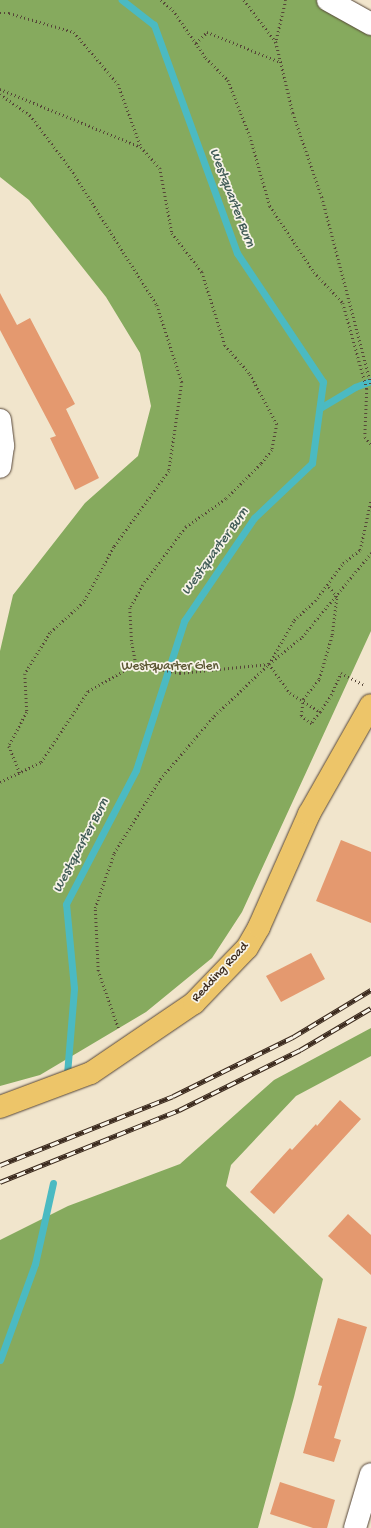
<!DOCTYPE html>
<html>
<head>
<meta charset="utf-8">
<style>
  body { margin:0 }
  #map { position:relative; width:371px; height:1528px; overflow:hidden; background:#f1e5cc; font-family:"Gochi Hand",sans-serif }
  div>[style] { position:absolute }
  .forest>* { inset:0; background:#86aa5e }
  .stream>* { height:7px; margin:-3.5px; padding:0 3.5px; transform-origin:3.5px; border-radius:3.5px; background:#4bbac2 }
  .building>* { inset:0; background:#e4996f }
  .path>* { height:2.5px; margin-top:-1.25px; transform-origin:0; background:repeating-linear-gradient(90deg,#564638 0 1px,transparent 0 4px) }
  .roads { filter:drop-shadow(0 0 1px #564638) drop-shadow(0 0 1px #564638) }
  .minor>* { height:22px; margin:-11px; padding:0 11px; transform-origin:11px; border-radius:11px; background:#fff }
  .major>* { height:22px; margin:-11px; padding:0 11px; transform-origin:11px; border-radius:11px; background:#edc569 }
  .rail>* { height:4.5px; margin-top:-2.25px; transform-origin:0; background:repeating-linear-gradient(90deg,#f7f3e8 0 9px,#3b2a1e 0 18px); box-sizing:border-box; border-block:1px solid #3b2a1e }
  span { translate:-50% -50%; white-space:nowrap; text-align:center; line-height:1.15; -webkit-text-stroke:3.5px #f7f3e8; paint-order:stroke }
  .park-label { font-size:13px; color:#5c5835 }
  .street-label { font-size:13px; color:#3b2a1e }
  .water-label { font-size:14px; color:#415c57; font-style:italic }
</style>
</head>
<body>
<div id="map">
  <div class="forest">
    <i style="clip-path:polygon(0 0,318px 0,371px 29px,371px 631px,242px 912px,212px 958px,146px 1012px,40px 1075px,0 1086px,0 651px,13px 595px,85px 503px,138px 456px,151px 406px,140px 353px,106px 297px,29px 200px,0 177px)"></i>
    <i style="clip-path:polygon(371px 1028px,371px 1056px,296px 1096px,231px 1165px,226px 1186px,323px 1279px,294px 1397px,258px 1528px,0 1528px,0 1240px,68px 1206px,180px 1164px,274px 1080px)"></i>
  </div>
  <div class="stream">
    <i style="left:320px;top:408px;width:41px;rotate:-31deg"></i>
    <i style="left:355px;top:387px;width:17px;rotate:-21deg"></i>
    <i style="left:67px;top:1074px;width:86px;rotate:-85.3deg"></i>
    <i style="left:74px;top:988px;width:84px;rotate:-95.4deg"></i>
    <i style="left:66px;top:904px;width:151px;rotate:-62.4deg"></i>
    <i style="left:136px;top:770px;width:157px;rotate:-72.1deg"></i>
    <i style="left:184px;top:621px;width:125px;rotate:-55.8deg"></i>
    <i style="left:254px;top:518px;width:80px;rotate:-43.5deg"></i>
    <i style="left:312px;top:463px;width:82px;rotate:-82.3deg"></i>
    <i style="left:323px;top:382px;width:155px;rotate:-123.7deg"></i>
    <i style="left:237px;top:253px;width:243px;rotate:-110deg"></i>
    <i style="left:154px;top:25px;width:41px;rotate:-142deg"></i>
    <i style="left:0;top:1360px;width:102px;rotate:-70deg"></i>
    <i style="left:35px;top:1264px;width:83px;rotate:-77.5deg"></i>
  </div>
  <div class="building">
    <i style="clip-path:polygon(0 293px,17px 325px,30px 318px,75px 404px,66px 409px,99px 478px,75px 490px,50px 438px,56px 436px,0 330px)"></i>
    <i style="clip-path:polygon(341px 840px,371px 852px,371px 923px,316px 901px)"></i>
    <i style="clip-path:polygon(311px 953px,325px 979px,281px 1002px,266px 976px)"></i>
    <i style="clip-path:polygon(340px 1100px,361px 1119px,274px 1214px,250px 1192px,290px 1148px,292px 1150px,316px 1124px,317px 1126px)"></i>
    <i style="clip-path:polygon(348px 1214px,371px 1235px,371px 1275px,328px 1236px)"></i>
    <i style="clip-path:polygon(338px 1318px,367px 1327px,334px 1438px,341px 1440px,334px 1462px,303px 1453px,322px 1386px,318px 1385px)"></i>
    <i style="clip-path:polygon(280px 1482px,335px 1500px,327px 1528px,313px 1528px,270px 1514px)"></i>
  </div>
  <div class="path">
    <i style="left:161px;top:0;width:16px;rotate:40deg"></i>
    <i style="left:173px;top:10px;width:58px;rotate:55.5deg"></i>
    <i style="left:206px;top:58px;width:31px;rotate:45deg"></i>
    <i style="left:228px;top:80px;width:60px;rotate:68.6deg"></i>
    <i style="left:250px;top:136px;width:73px;rotate:74.1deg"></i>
    <i style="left:270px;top:206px;width:79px;rotate:56.3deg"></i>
    <i style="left:314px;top:272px;width:42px;rotate:46.9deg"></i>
    <i style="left:343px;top:303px;width:89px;rotate:74.4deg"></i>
    <i style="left:367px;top:389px;width:48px;rotate:92.4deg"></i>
    <i style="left:365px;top:437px;width:9px;rotate:49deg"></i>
    <i style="left:244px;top:0;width:53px;rotate:52.7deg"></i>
    <i style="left:286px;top:0;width:43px;rotate:103.4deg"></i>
    <i style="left:276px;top:42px;width:73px;rotate:76.5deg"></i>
    <i style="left:293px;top:113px;width:89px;rotate:71deg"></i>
    <i style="left:322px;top:197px;width:193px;rotate:75.3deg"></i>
    <i style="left:0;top:13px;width:9px"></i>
    <i style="left:9px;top:13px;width:68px;rotate:16.3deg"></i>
    <i style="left:74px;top:32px;width:68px;rotate:49.8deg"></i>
    <i style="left:118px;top:84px;width:67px;rotate:69.9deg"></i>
    <i style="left:141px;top:147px;width:28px;rotate:48deg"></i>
    <i style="left:160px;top:168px;width:66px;rotate:79.5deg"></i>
    <i style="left:172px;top:233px;width:49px;rotate:52.4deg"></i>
    <i style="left:202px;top:272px;width:77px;rotate:72.5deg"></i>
    <i style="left:225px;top:345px;width:38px;rotate:49deg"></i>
    <i style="left:250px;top:374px;width:57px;rotate:61.6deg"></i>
    <i style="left:277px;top:424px;width:26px;rotate:101deg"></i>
    <i style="left:272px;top:450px;width:18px;rotate:128deg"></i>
    <i style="left:261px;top:464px;width:49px;rotate:135deg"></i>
    <i style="left:226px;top:499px;width:49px;rotate:145deg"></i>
    <i style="left:186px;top:527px;width:72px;rotate:126.6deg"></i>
    <i style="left:143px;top:585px;width:26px;rotate:119deg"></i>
    <i style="left:130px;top:608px;width:35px;rotate:87deg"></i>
    <i style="left:132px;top:643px;width:21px;rotate:79deg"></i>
    <i style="left:196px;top:43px;width:16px;rotate:-45deg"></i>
    <i style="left:207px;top:32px;width:79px;rotate:22.3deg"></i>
    <i style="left:0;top:89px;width:152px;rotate:22.4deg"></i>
    <i style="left:0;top:94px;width:37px;rotate:35deg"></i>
    <i style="left:30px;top:115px;width:68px;rotate:52.8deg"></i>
    <i style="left:71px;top:169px;width:83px;rotate:57.8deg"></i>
    <i style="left:115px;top:239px;width:78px;rotate:57.5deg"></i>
    <i style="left:157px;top:305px;width:81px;rotate:72deg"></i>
    <i style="left:182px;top:382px;width:90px;rotate:98.3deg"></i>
    <i style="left:169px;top:471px;width:94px;rotate:125.9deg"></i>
    <i style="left:114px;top:547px;width:63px;rotate:118.6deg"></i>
    <i style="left:84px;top:602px;width:46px;rotate:137.6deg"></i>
    <i style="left:50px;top:633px;width:48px;rotate:121.4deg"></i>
    <i style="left:25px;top:674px;width:38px;rotate:87deg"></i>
    <i style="left:27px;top:712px;width:38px;rotate:118deg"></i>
    <i style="left:9px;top:746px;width:29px;rotate:68deg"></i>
    <i style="left:269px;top:664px;width:36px;rotate:54deg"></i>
    <i style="left:290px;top:693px;width:36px;rotate:32deg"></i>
    <i style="left:320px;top:712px;width:20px;rotate:-57deg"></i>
    <i style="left:331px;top:695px;width:24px;rotate:-66deg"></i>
    <i style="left:341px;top:673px;width:25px;rotate:27deg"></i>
    <i style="left:320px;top:712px;width:15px;rotate:127deg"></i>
    <i style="left:311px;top:724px;width:13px;rotate:-141deg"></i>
    <i style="left:301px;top:716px;width:17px;rotate:-83deg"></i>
    <i style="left:303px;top:699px;width:26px;rotate:-51deg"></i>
    <i style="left:319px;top:679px;width:46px;rotate:-73.5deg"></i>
    <i style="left:332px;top:635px;width:38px;rotate:-83deg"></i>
    <i style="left:337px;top:597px;width:16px;rotate:-130deg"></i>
    <i style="left:0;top:782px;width:46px;rotate:-26deg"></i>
    <i style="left:41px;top:762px;width:85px;rotate:-56.5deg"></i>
    <i style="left:88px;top:691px;width:55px;rotate:-29.4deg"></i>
    <i style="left:136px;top:664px;width:45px;rotate:11.6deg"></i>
    <i style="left:180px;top:673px;width:89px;rotate:-5.8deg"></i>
    <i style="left:269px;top:664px;width:43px;rotate:-39.3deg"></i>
    <i style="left:302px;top:637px;width:109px;rotate:-50.6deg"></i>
    <i style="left:118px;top:1028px;width:60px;rotate:-109.3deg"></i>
    <i style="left:98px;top:971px;width:63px;rotate:-92.7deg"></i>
    <i style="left:95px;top:908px;width:58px;rotate:-70.9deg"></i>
    <i style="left:114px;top:853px;width:87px;rotate:-58.1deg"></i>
    <i style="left:160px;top:779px;width:83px;rotate:-49.4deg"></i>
    <i style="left:214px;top:716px;width:76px;rotate:-43.4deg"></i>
    <i style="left:269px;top:664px;width:51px;rotate:-60.4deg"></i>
    <i style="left:294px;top:620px;width:28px;rotate:-42deg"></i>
    <i style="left:315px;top:601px;width:47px;rotate:-53.6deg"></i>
    <i style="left:343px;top:563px;width:21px;rotate:-37deg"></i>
    <i style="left:360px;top:550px;width:52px;rotate:-77.8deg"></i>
  </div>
  <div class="roads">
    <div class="minor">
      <i style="left:328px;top:0;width:49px;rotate:29.2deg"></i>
      <i style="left:0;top:420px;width:26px;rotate:83deg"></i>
      <i style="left:3px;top:446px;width:21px;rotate:98deg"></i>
      <i style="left:355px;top:1528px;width:56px;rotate:-73.5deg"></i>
    </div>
    <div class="major">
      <i style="left:0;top:1107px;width:97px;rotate:-20.5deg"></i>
      <i style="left:91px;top:1073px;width:125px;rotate:-34.2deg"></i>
      <i style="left:194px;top:1003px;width:76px;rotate:-46.1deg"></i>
      <i style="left:247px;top:948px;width:24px;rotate:-60deg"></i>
      <i style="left:259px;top:927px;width:124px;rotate:-66.1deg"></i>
      <i style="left:309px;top:814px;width:125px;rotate:-60.4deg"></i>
    </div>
  </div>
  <div class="rail">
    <i style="left:0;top:1165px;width:186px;rotate:-21.7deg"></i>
    <i style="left:173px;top:1096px;width:134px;rotate:-26.2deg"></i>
    <i style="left:293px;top:1037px;width:91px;rotate:-31.1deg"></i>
    <i style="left:0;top:1182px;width:193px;rotate:-21.9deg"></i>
    <i style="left:179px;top:1110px;width:135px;rotate:-26.4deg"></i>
    <i style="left:300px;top:1050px;width:82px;rotate:-30.6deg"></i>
  </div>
  <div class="park-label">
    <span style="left:170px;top:667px">Westquarter Glen</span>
  </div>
  <div class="street-label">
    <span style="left:221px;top:973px;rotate:-47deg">Redding Road</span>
  </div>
  <div class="water-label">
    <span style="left:231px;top:198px;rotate:69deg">Westquarter Burn</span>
    <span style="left:216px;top:552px;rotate:-54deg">Westquarter Burn</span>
    <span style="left:82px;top:846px;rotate:-62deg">Westquarter Burn</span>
  </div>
</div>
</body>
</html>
